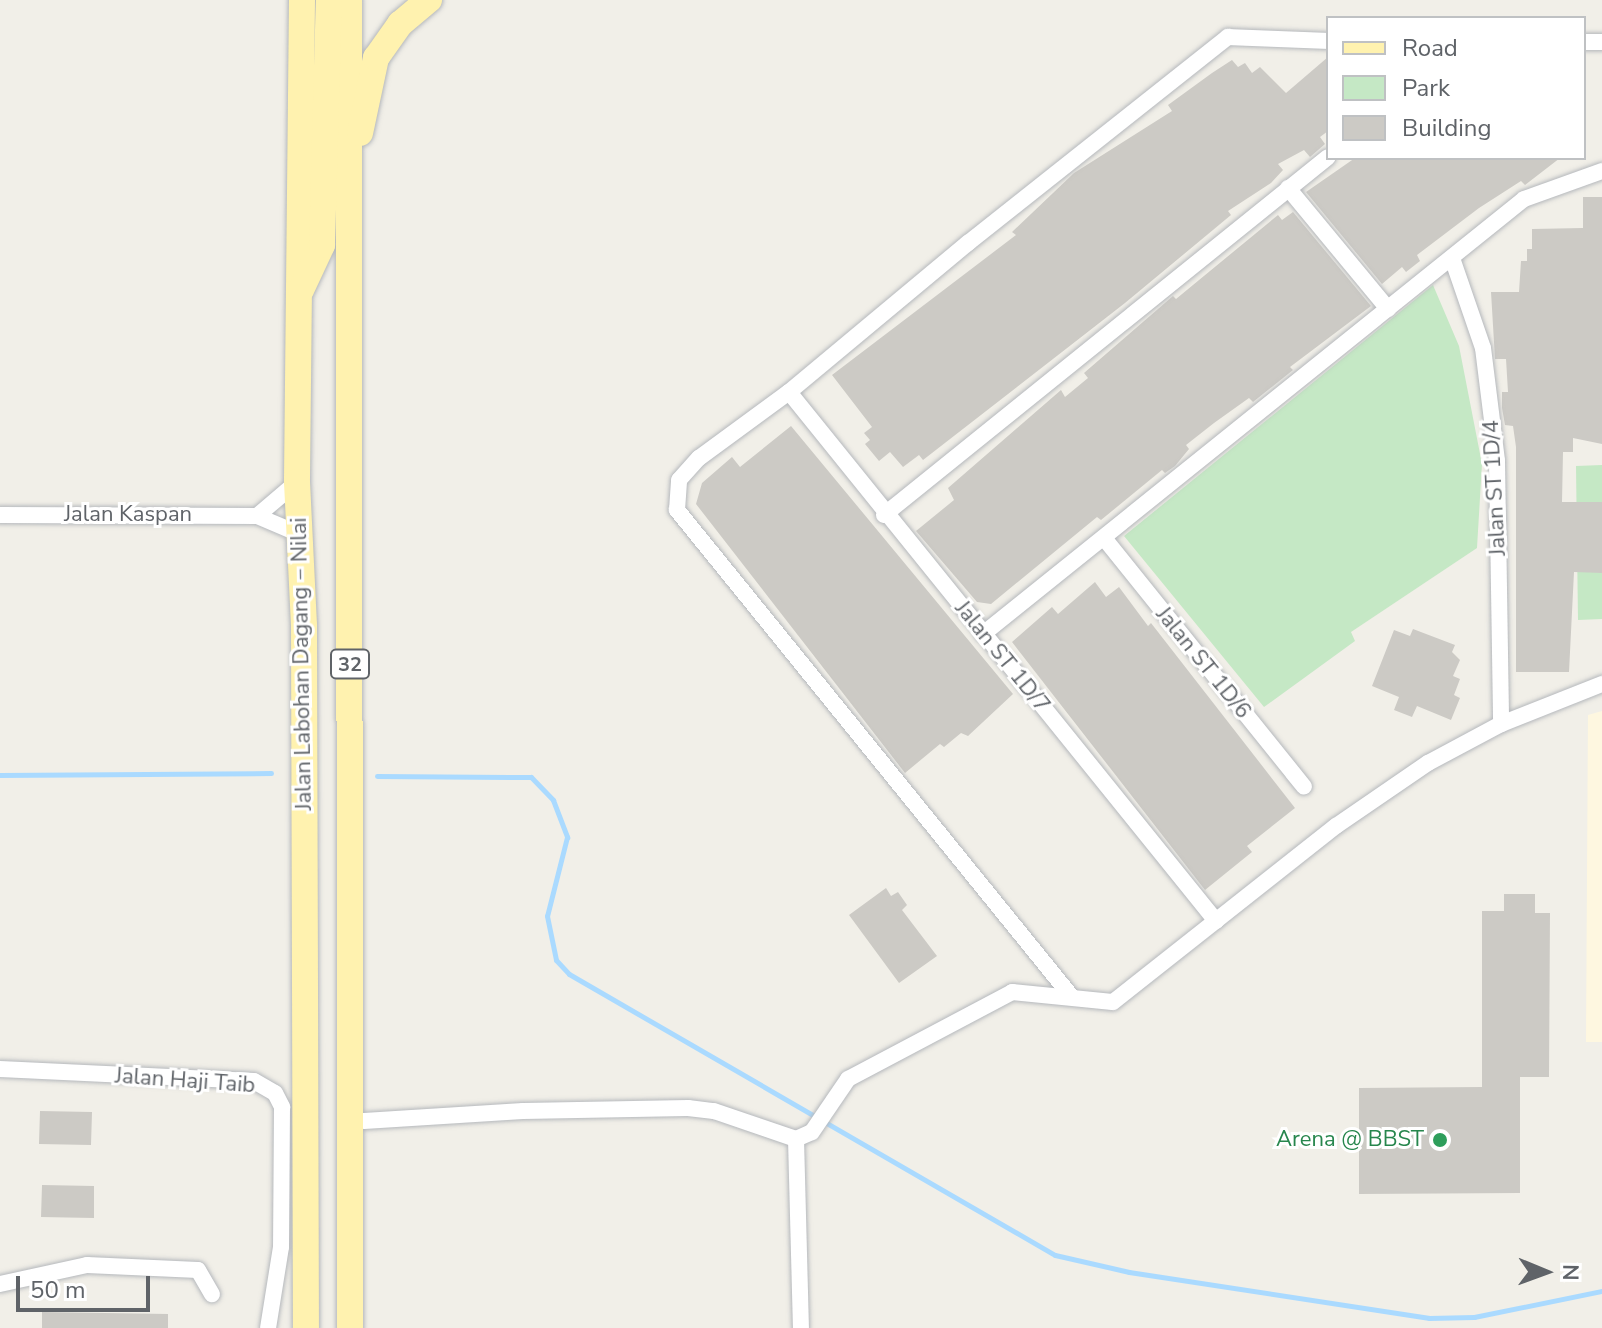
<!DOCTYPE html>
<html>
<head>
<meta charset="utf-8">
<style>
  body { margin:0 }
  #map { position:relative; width:1602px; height:1328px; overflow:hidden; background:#f1efe8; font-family:"Nunito Sans",sans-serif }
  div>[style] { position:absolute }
  .commercial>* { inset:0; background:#fef7e0 }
  .green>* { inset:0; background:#c5e8c5 }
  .stream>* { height:5px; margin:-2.5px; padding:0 2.5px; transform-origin:2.5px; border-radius:2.5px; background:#aadaff }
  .building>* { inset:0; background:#cccac5 }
  .roads { filter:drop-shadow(0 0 2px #b5b8bc) drop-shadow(0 0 2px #b5b8bc) }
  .street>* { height:16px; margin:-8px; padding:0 8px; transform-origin:8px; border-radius:8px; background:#fff }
  .primary>* { height:26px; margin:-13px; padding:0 13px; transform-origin:13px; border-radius:13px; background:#fff2af }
  .dots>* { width:22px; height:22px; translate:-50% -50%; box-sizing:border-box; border:4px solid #fff; border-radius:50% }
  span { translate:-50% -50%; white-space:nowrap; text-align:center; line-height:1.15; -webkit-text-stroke:6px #fff; paint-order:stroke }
  .shield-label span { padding:2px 6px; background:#fff; border:2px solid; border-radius:6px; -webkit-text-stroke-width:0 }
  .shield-label { font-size:20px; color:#5f6368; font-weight:700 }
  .street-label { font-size:22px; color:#5f6368 }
  .leisure-label { font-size:22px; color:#27864d }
  .right { translate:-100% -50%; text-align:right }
  .legend { position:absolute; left:1326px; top:16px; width:260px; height:144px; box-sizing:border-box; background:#fff; border:2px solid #bfc1c3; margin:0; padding:10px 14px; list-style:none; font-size:24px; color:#5f6368 }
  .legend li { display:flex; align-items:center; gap:16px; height:40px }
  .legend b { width:40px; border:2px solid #bfc1c3 }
  .north { position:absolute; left:1506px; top:1232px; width:80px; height:80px; -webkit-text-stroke:6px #fff; paint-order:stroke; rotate:91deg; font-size:22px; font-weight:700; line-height:32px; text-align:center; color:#5f6368 }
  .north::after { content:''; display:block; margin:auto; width:28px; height:36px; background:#5f6368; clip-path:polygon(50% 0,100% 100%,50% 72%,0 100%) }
  .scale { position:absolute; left:16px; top:1276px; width:134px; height:36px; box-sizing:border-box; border:4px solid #5f6368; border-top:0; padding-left:10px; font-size:24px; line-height:28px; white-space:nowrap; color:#5f6368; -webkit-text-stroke:6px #fff; paint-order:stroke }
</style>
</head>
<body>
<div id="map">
  <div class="commercial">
    <i style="clip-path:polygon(1602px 711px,1602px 1042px,1586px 1042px,1588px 715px)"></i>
  </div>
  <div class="green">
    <i style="clip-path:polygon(1433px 285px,1459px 346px,1482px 464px,1477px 548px,1351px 632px,1355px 641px,1264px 707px,1124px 536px)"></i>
    <i style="clip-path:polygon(1602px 465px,1602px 619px,1578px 620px,1576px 466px)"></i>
  </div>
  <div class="stream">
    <i style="left:0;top:775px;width:271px;rotate:-0.4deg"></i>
    <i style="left:377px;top:776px;width:154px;rotate:0.4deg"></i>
    <i style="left:531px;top:777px;width:32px;rotate:46deg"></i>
    <i style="left:553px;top:800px;width:40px;rotate:69deg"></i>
    <i style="left:567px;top:837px;width:81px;rotate:104.2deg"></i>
    <i style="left:547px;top:916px;width:45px;rotate:78.4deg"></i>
    <i style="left:556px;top:960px;width:19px;rotate:47deg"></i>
    <i style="left:569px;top:974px;width:561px;rotate:30.04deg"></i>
    <i style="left:1055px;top:1255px;width:76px;rotate:12.9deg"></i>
    <i style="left:1129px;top:1272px;width:304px;rotate:8.7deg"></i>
    <i style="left:1429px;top:1318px;width:45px;rotate:-1.3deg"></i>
    <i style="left:1474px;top:1317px;width:131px;rotate:-11.5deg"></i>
  </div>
  <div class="building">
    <i style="clip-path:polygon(1328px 57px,1328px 131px,1320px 137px,1325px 144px,1310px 157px,1304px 150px,1278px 164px,1283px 170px,1271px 183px,1228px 211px,1231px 215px,1125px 303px,923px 460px,919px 455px,903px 467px,890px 452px,879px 461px,865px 444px,870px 440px,864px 433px,872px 427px,832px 375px,1016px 235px,1012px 232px,1074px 173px,1172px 111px,1168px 105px,1212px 73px,1232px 60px,1238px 67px,1245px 63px,1252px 73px,1260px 67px,1286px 93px)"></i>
    <i style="clip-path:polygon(1355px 158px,1560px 158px,1525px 185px,1521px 181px,1479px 208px,1417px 255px,1420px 261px,1406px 272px,1402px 267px,1382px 284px,1306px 192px)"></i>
    <i style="clip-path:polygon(1583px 197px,1602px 197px,1602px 444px,1573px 438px,1573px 452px,1563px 452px,1562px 502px,1602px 502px,1602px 573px,1574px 572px,1569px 672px,1516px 672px,1516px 447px,1513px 426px,1505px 425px,1502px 408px,1502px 392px,1508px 392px,1506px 359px,1495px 359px,1491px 292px,1519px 292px,1521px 261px,1527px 261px,1527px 249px,1532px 249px,1532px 229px,1583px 228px)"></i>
    <i style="clip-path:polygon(1293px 212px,1371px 306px,1290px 367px,1293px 370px,1253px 402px,1249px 398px,1214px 423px,1186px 445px,1189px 449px,1175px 466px,1165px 473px,1162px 470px,1101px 520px,1097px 517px,991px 604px,977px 602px,916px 531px,954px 500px,948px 488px,1061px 390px,1065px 397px,1088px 378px,1084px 373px,1173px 296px,1176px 299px,1278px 215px,1282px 220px)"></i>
    <i style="clip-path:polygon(791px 426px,1013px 694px,968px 736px,961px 733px,944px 747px,940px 744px,905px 773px,696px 504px,702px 483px,732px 457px,740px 467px)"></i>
    <i style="clip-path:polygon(1095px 582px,1106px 597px,1119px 587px,1148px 626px,1151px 623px,1295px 808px,1247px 846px,1252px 852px,1205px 890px,1012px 642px,1052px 607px,1058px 614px)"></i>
    <i style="clip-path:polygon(1413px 629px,1455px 645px,1452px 652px,1460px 660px,1453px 676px,1460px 679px,1454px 695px,1460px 698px,1451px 720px,1417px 706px,1412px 717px,1394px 710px,1399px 697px,1372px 686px,1394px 630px,1410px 636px)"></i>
    <i style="clip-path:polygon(886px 888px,891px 896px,898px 892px,907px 905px,902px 910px,937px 956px,899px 983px,849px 915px)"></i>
    <i style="clip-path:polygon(1504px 894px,1535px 894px,1535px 913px,1550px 913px,1549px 1077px,1520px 1077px,1520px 1193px,1359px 1194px,1359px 1088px,1482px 1087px,1482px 911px,1504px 911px)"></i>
    <i style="clip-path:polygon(40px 1111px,92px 1112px,91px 1145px,39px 1144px)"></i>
    <i style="clip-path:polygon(42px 1185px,94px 1186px,94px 1218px,41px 1217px)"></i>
    <i style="clip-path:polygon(42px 1312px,168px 1314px,168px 1328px,42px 1328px)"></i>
  </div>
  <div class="roads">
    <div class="street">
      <i style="left:1584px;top:42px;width:18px"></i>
      <i style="left:1288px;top:188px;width:157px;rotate:50.4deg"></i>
      <i style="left:1452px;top:258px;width:95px;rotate:71deg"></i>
      <i style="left:1483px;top:348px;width:114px;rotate:82.9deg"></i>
      <i style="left:1497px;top:461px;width:263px;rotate:89.1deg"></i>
      <i style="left:789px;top:392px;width:680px;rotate:51.09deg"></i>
      <i style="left:0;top:515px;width:257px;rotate:0.2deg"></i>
      <i style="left:257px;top:516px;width:49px;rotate:22.9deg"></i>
      <i style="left:884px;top:515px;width:570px;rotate:-38.88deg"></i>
      <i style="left:257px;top:516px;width:52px;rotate:-40.4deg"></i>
      <i style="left:1104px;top:538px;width:319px;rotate:51.2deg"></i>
      <i style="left:983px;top:634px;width:694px;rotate:-38.8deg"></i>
      <i style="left:1524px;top:199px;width:83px;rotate:-19.7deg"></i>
      <i style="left:1071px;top:996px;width:626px;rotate:-129.03deg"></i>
      <i style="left:677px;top:510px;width:30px;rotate:-86deg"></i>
      <i style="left:679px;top:480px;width:30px;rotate:-48deg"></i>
      <i style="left:699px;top:458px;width:112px;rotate:-36.3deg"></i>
      <i style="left:789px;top:392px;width:233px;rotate:-39.8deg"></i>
      <i style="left:968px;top:243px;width:332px;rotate:-38.4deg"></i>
      <i style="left:1228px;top:37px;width:100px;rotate:2.3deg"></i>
      <i style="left:0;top:1069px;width:254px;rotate:2.7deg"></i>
      <i style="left:254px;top:1081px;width:24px;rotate:30deg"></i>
      <i style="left:275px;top:1093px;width:16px;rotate:63deg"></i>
      <i style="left:282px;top:1107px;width:140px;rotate:90.4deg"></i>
      <i style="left:281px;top:1247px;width:82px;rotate:99.1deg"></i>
      <i style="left:364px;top:1121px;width:159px;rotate:-3.6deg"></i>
      <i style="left:523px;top:1111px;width:165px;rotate:-1deg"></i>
      <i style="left:688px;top:1108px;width:26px;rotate:7deg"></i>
      <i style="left:714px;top:1111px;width:87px;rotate:18.9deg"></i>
      <i style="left:796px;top:1139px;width:17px;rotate:-24deg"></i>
      <i style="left:812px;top:1132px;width:64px;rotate:-55.8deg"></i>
      <i style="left:848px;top:1079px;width:186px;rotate:-27.9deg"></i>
      <i style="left:1012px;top:992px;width:101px;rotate:5.7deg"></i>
      <i style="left:1113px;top:1002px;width:284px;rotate:-38.3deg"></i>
      <i style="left:1336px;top:826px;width:112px;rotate:-34.4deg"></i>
      <i style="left:1428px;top:763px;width:83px;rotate:-28.1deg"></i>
      <i style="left:1501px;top:724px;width:109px;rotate:-21.6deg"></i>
      <i style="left:796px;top:1139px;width:189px;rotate:88.5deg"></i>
      <i style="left:0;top:1284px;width:89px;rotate:-12.3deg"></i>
      <i style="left:87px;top:1265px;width:111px;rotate:2.6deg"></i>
      <i style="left:198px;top:1270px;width:28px;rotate:60deg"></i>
    </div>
    <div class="primary">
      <i style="left:302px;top:0;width:482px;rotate:90.6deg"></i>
      <i style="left:297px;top:482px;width:144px;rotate:87.2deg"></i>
      <i style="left:304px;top:626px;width:702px;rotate:89.84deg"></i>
      <i style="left:349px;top:0;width:1328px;rotate:89.96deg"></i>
      <i style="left:360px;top:133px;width:77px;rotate:-78deg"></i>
      <i style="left:376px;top:58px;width:42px;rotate:-54.8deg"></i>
      <i style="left:400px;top:24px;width:38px;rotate:-40deg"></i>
      <i style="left:301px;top:290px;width:50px;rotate:-65deg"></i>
      <i style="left:322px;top:245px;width:245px;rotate:-88.4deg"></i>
    </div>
  </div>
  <div class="dots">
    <i style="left:1440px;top:1140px;background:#2e9e5b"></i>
  </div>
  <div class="shield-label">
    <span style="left:350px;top:664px">32</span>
  </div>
  <div class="street-label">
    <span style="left:1495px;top:488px;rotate:-93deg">Jalan ST 1D/4</span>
    <span style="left:128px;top:515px">Jalan Kaspan</span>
    <span style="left:1002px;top:657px;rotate:51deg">Jalan ST 1D/7</span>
    <span style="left:1203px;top:663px;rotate:51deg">Jalan ST 1D/6</span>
    <span style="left:302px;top:664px;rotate:-91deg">Jalan Labohan Dagang ‒ Nilai</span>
    <span style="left:185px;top:1081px;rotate:4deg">Jalan Haji Taib</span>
  </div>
  <div class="leisure-label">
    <span class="right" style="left:1424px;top:1140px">Arena @ BBST</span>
  </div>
  <ul class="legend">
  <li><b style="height:10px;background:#fff2af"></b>Road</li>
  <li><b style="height:22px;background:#c5e8c5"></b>Park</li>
  <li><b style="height:22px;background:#cccac5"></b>Building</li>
  </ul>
  <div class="north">N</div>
  <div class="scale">50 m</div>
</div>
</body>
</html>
